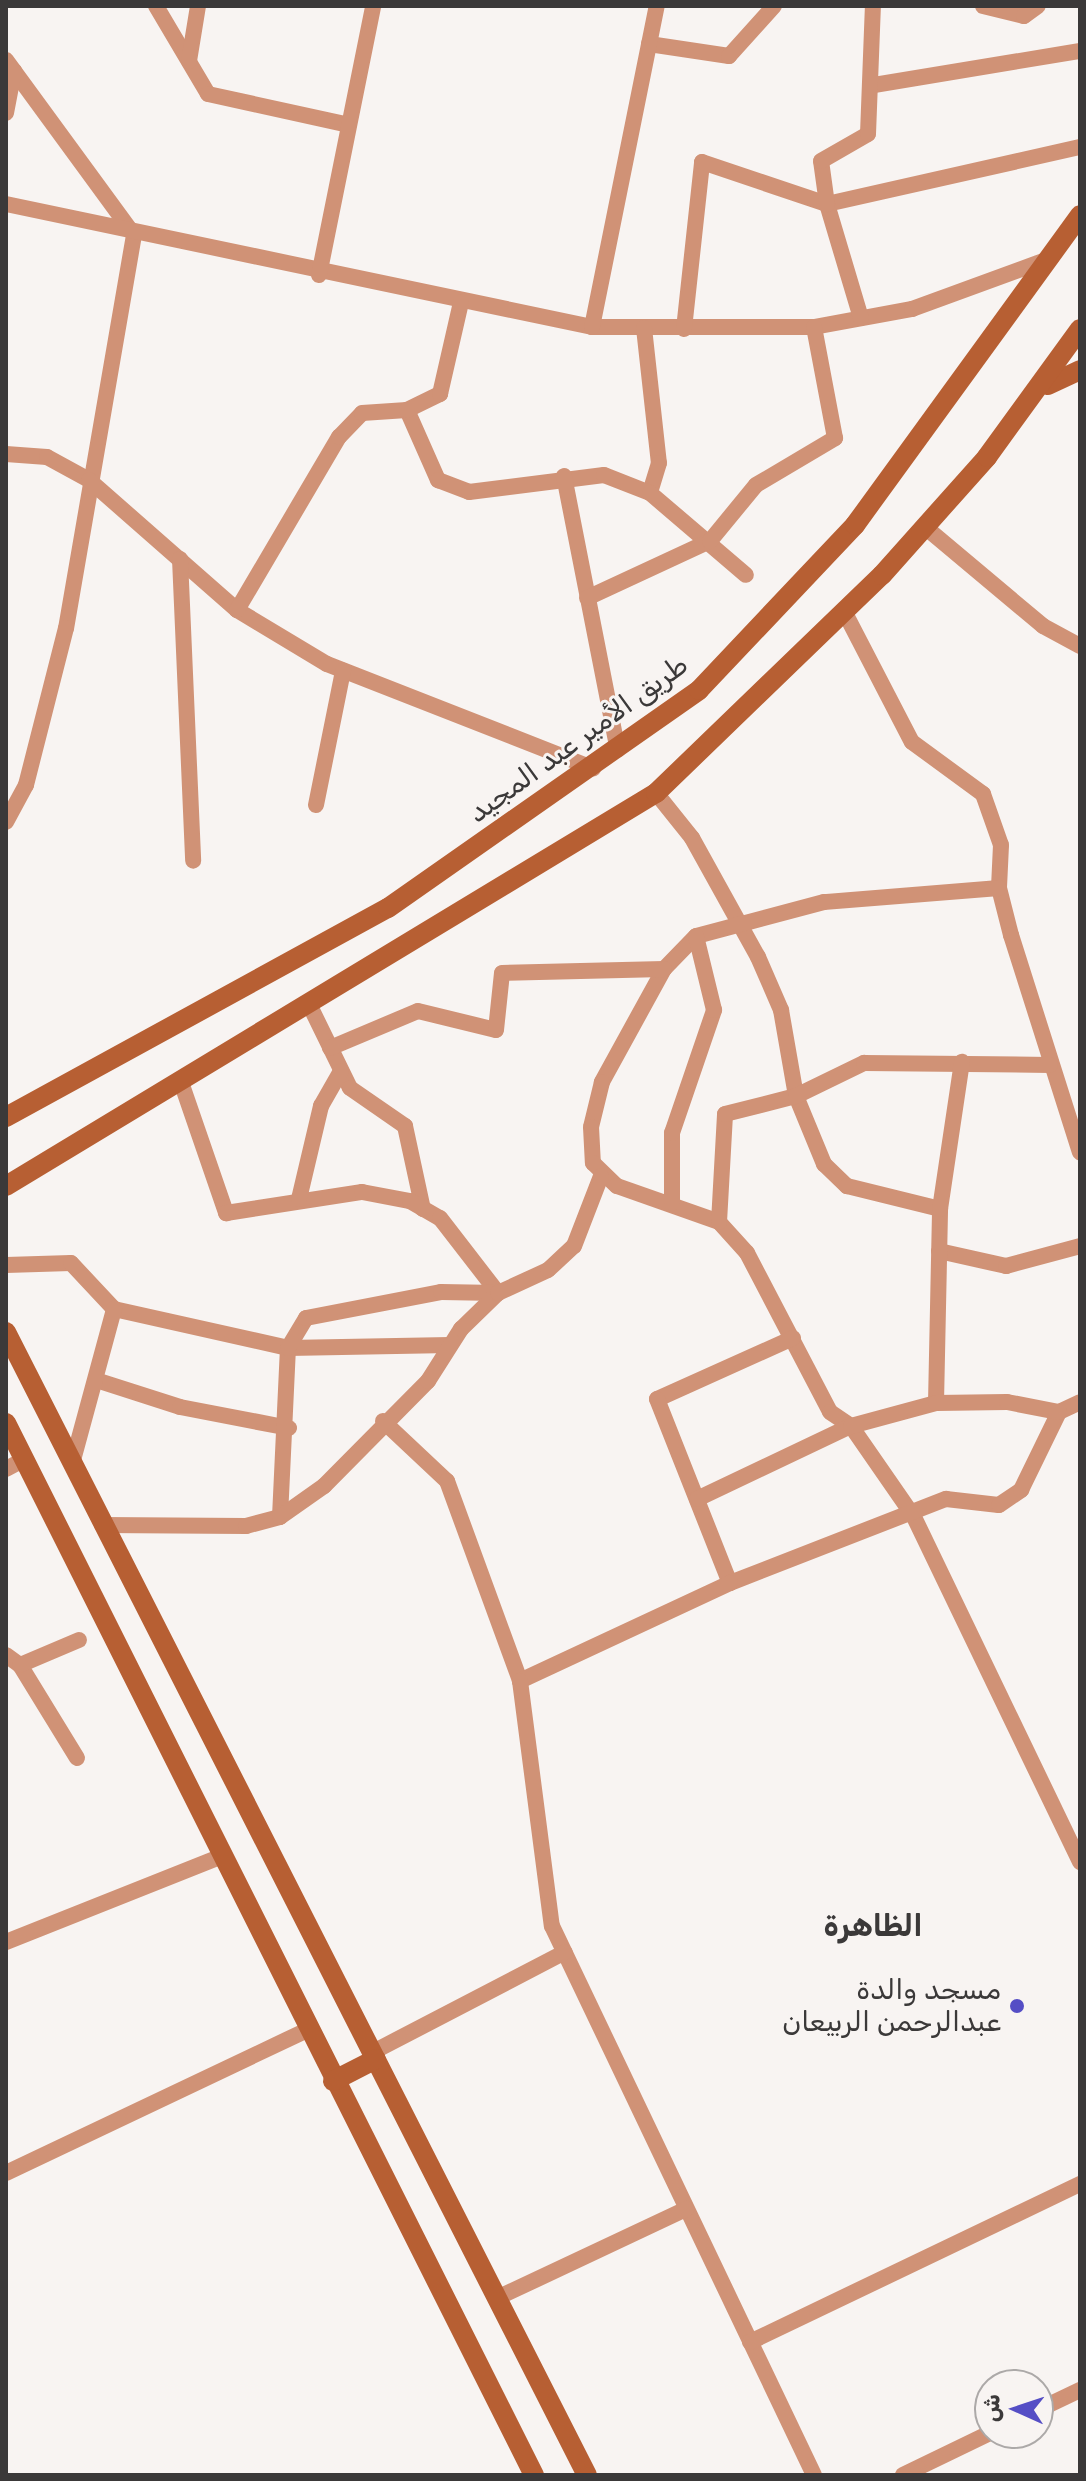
<!DOCTYPE html>
<html>
<head>
<meta charset="utf-8">
<style>
  body { margin:0 }
  #map { position:relative; width:1086px; height:2481px; overflow:hidden; background:#f8f4f2; font-family:Rubik,Cairo,sans-serif }
  div>[style] { position:absolute }
  .minor>* { height:16px; margin:-8px; padding:0 8px; transform-origin:8px; border-radius:8px; background:#d09276 }
  .secondary>* { height:20px; margin:-10px; padding:0 10px; transform-origin:10px; border-radius:10px; background:#b75f33 }
  .dots>* { width:22px; height:22px; translate:-50% -50%; box-sizing:border-box; border:4px solid #f8f4f2; border-radius:50% }
  span { translate:-50% -50%; white-space:nowrap; text-align:center; line-height:1.15; -webkit-text-stroke:6px #f8f4f2; paint-order:stroke }
  .street-label { font-size:28px; color:#3b3939 }
  .poi-label { font-size:28px; color:#3b3939 }
  .right { translate:-100% -50%; text-align:right }
  .neighbourhood-label { font-size:30px; color:#3b3939; font-weight:700 }
  .frame { position:absolute; inset:0; border:8px solid #3b3939; pointer-events:none }
  .north { position:absolute; left:974px; top:2369px; width:80px; height:80px; box-sizing:border-box; background:#f8f4f2; border:2px solid #aca9a8; border-radius:50%; rotate:273deg; font-size:22px; font-weight:700; line-height:32px; text-align:center; color:#3b3939 }
  .north::after { content:''; display:block; margin:auto; width:28px; height:36px; background:#554ec5; clip-path:polygon(50% 0,100% 100%,50% 72%,0 100%) }
</style>
</head>
<body>
<div id="map">
  <div class="minor">
    <i style="left:156px;top:6px;width:102px;rotate:59.4deg"></i>
    <i style="left:208px;top:94px;width:144px;rotate:12.4deg"></i>
    <i style="left:983px;top:6px;width:42px;rotate:13.7deg"></i>
    <i style="left:1024px;top:16px;width:17px;rotate:-36deg"></i>
    <i style="left:649px;top:44px;width:81px;rotate:8.5deg"></i>
    <i style="left:729px;top:56px;width:67px;rotate:-48deg"></i>
    <i style="left:6px;top:60px;width:217px;rotate:53.8deg"></i>
    <i style="left:134px;top:235px;width:399px;rotate:99.8deg"></i>
    <i style="left:66px;top:628px;width:162px;rotate:104.3deg"></i>
    <i style="left:26px;top:785px;width:42px;rotate:118.4deg"></i>
    <i style="left:189px;top:61px;width:56px;rotate:-80.7deg"></i>
    <i style="left:874px;top:85px;width:209px;rotate:-9.4deg"></i>
    <i style="left:6px;top:113px;width:43px;rotate:-79.2deg"></i>
    <i style="left:6px;top:204px;width:599px;rotate:11.85deg"></i>
    <i style="left:592px;top:327px;width:222px"></i>
    <i style="left:814px;top:327px;width:100px;rotate:-10.4deg"></i>
    <i style="left:912px;top:309px;width:148px;rotate:-20.1deg"></i>
    <i style="left:319px;top:275px;width:274px;rotate:-78.6deg"></i>
    <i style="left:861px;top:318px;width:119px;rotate:-106.6deg"></i>
    <i style="left:827px;top:204px;width:259px;rotate:-12.7deg"></i>
    <i style="left:592px;top:327px;width:328px;rotate:-78.6deg"></i>
    <i style="left:644px;top:328px;width:136px;rotate:83.7deg"></i>
    <i style="left:659px;top:463px;width:31px;rotate:107deg"></i>
    <i style="left:684px;top:329px;width:168px;rotate:-83.8deg"></i>
    <i style="left:702px;top:162px;width:132px;rotate:18.6deg"></i>
    <i style="left:827px;top:204px;width:43px;rotate:-97.9deg"></i>
    <i style="left:821px;top:161px;width:54px;rotate:-29.9deg"></i>
    <i style="left:868px;top:134px;width:128px;rotate:-87.8deg"></i>
    <i style="left:407px;top:410px;width:77px;rotate:66.1deg"></i>
    <i style="left:438px;top:480px;width:33px;rotate:21deg"></i>
    <i style="left:469px;top:492px;width:136px;rotate:-7.2deg"></i>
    <i style="left:604px;top:475px;width:49px;rotate:21.4deg"></i>
    <i style="left:650px;top:493px;width:126px;rotate:40.5deg"></i>
    <i style="left:6px;top:454px;width:41px;rotate:4.2deg"></i>
    <i style="left:47px;top:457px;width:48px;rotate:28.7deg"></i>
    <i style="left:89px;top:480px;width:197px;rotate:41.3deg"></i>
    <i style="left:237px;top:610px;width:105px;rotate:31deg"></i>
    <i style="left:327px;top:664px;width:286px;rotate:21.4deg"></i>
    <i style="left:564px;top:476px;width:279px;rotate:78.9deg"></i>
    <i style="left:925px;top:527px;width:154px;rotate:40deg"></i>
    <i style="left:1043px;top:626px;width:42px;rotate:28.4deg"></i>
    <i style="left:180px;top:559px;width:302px;rotate:87.5deg"></i>
    <i style="left:587px;top:598px;width:136px;rotate:-24.9deg"></i>
    <i style="left:710px;top:541px;width:72px;rotate:-50.6deg"></i>
    <i style="left:756px;top:485px;width:92px;rotate:-30.7deg"></i>
    <i style="left:835px;top:438px;width:113px;rotate:-100.7deg"></i>
    <i style="left:237px;top:610px;width:201px;rotate:-59.5deg"></i>
    <i style="left:339px;top:437px;width:33px;rotate:-46deg"></i>
    <i style="left:362px;top:413px;width:45px;rotate:-3.8deg"></i>
    <i style="left:407px;top:410px;width:37px;rotate:-26deg"></i>
    <i style="left:440px;top:394px;width:94px;rotate:-77.1deg"></i>
    <i style="left:845px;top:613px;width:145px;rotate:62.6deg"></i>
    <i style="left:912px;top:742px;width:88px;rotate:36.2deg"></i>
    <i style="left:983px;top:794px;width:54px;rotate:70.6deg"></i>
    <i style="left:1001px;top:845px;width:43px;rotate:92.7deg"></i>
    <i style="left:999px;top:888px;width:49px;rotate:75.7deg"></i>
    <i style="left:1011px;top:935px;width:228px;rotate:72.4deg"></i>
    <i style="left:656px;top:793px;width:58px;rotate:51.3deg"></i>
    <i style="left:692px;top:838px;width:136px;rotate:61deg"></i>
    <i style="left:758px;top:957px;width:58px;rotate:66.5deg"></i>
    <i style="left:781px;top:1010px;width:87px;rotate:80.1deg"></i>
    <i style="left:796px;top:1096px;width:74px;rotate:67.6deg"></i>
    <i style="left:824px;top:1164px;width:32px;rotate:44deg"></i>
    <i style="left:847px;top:1186px;width:96px;rotate:13.9deg"></i>
    <i style="left:316px;top:805px;width:137px;rotate:-78.6deg"></i>
    <i style="left:999px;top:888px;width:176px;rotate:175.4deg"></i>
    <i style="left:824px;top:902px;width:132px;rotate:165.1deg"></i>
    <i style="left:696px;top:936px;width:46px;rotate:134.1deg"></i>
    <i style="left:664px;top:969px;width:129px;rotate:118.8deg"></i>
    <i style="left:602px;top:1082px;width:46px;rotate:103.7deg"></i>
    <i style="left:591px;top:1127px;width:36px;rotate:87deg"></i>
    <i style="left:593px;top:1163px;width:33px;rotate:44deg"></i>
    <i style="left:617px;top:1186px;width:108px;rotate:19.4deg"></i>
    <i style="left:719px;top:1222px;width:42px;rotate:47.9deg"></i>
    <i style="left:747px;top:1253px;width:179px;rotate:62.4deg"></i>
    <i style="left:830px;top:1412px;width:25px;rotate:34deg"></i>
    <i style="left:851px;top:1426px;width:111px;rotate:55.3deg"></i>
    <i style="left:914px;top:1517px;width:383px;rotate:64.3deg"></i>
    <i style="left:310px;top:1006px;width:91px;rotate:64deg"></i>
    <i style="left:350px;top:1088px;width:67px;rotate:34.6deg"></i>
    <i style="left:405px;top:1126px;width:85px;rotate:77.8deg"></i>
    <i style="left:330px;top:1048px;width:95px;rotate:-22.8deg"></i>
    <i style="left:418px;top:1011px;width:80px;rotate:13.7deg"></i>
    <i style="left:496px;top:1030px;width:57px;rotate:-84deg"></i>
    <i style="left:502px;top:973px;width:162px;rotate:-1.4deg"></i>
    <i style="left:181px;top:1082px;width:139px;rotate:71deg"></i>
    <i style="left:226px;top:1213px;width:138px;rotate:-8.8deg"></i>
    <i style="left:362px;top:1192px;width:49px;rotate:10.6deg"></i>
    <i style="left:410px;top:1201px;width:34px;rotate:30deg"></i>
    <i style="left:440px;top:1218px;width:95px;rotate:52.3deg"></i>
    <i style="left:299px;top:1199px;width:96px;rotate:-76.7deg"></i>
    <i style="left:321px;top:1106px;width:40px;rotate:-60.3deg"></i>
    <i style="left:672px;top:1203px;width:70px;rotate:-90deg"></i>
    <i style="left:672px;top:1133px;width:130px;rotate:-71.1deg"></i>
    <i style="left:714px;top:1010px;width:76px;rotate:-103.7deg"></i>
    <i style="left:719px;top:1222px;width:108px;rotate:-86.8deg"></i>
    <i style="left:725px;top:1114px;width:73px;rotate:-14.2deg"></i>
    <i style="left:796px;top:1096px;width:76px;rotate:-25.9deg"></i>
    <i style="left:864px;top:1063px;width:186px;rotate:0.6deg"></i>
    <i style="left:939px;top:1251px;width:69px;rotate:12.6deg"></i>
    <i style="left:1006px;top:1266px;width:77px;rotate:-15.1deg"></i>
    <i style="left:6px;top:1265px;width:65px;rotate:-1.8deg"></i>
    <i style="left:71px;top:1263px;width:63px;rotate:46.9deg"></i>
    <i style="left:114px;top:1309px;width:178px;rotate:12.6deg"></i>
    <i style="left:288px;top:1348px;width:162px;rotate:-1.1deg"></i>
    <i style="left:793px;top:1338px;width:149px;rotate:155.8deg"></i>
    <i style="left:657px;top:1399px;width:198px;rotate:68.4deg"></i>
    <i style="left:730px;top:1583px;width:232px;rotate:-21.3deg"></i>
    <i style="left:946px;top:1499px;width:53px;rotate:6.5deg"></i>
    <i style="left:999px;top:1505px;width:27px;rotate:-34deg"></i>
    <i style="left:1021px;top:1490px;width:87px;rotate:-64deg"></i>
    <i style="left:1059px;top:1412px;width:23px;rotate:-25deg"></i>
    <i style="left:96px;top:1380px;width:88px;rotate:17.8deg"></i>
    <i style="left:180px;top:1407px;width:111px;rotate:10.9deg"></i>
    <i style="left:936px;top:1403px;width:194px;rotate:-88.8deg"></i>
    <i style="left:940px;top:1209px;width:149px;rotate:-81.5deg"></i>
    <i style="left:383px;top:1421px;width:88px;rotate:43.2deg"></i>
    <i style="left:447px;top:1481px;width:213px;rotate:69.9deg"></i>
    <i style="left:72px;top:1464px;width:161px;rotate:-74.8deg"></i>
    <i style="left:6px;top:1469px;width:21px;rotate:-28deg"></i>
    <i style="left:697px;top:1499px;width:170px;rotate:-25.4deg"></i>
    <i style="left:851px;top:1426px;width:88px;rotate:-15.1deg"></i>
    <i style="left:936px;top:1403px;width:71px;rotate:-0.8deg"></i>
    <i style="left:1007px;top:1402px;width:53px;rotate:10.9deg"></i>
    <i style="left:280px;top:1517px;width:169px;rotate:-87.3deg"></i>
    <i style="left:288px;top:1348px;width:35px;rotate:-59deg"></i>
    <i style="left:306px;top:1318px;width:137px;rotate:-10.9deg"></i>
    <i style="left:441px;top:1292px;width:57px;rotate:1deg"></i>
    <i style="left:102px;top:1525px;width:144px;rotate:0.4deg"></i>
    <i style="left:246px;top:1526px;width:35px;rotate:-15deg"></i>
    <i style="left:280px;top:1517px;width:54px;rotate:-35.2deg"></i>
    <i style="left:324px;top:1486px;width:148px;rotate:-45.3deg"></i>
    <i style="left:428px;top:1381px;width:62px;rotate:-57.6deg"></i>
    <i style="left:461px;top:1329px;width:52px;rotate:-44.2deg"></i>
    <i style="left:498px;top:1293px;width:55px;rotate:-24.7deg"></i>
    <i style="left:548px;top:1270px;width:35px;rotate:-43deg"></i>
    <i style="left:574px;top:1246px;width:75px;rotate:-68.9deg"></i>
    <i style="left:730px;top:1583px;width:232px;rotate:155deg"></i>
    <i style="left:520px;top:1681px;width:247px;rotate:82.6deg"></i>
    <i style="left:552px;top:1926px;width:608px;rotate:64.49deg"></i>
    <i style="left:6px;top:1655px;width:17px;rotate:36deg"></i>
    <i style="left:20px;top:1665px;width:109px;rotate:58.5deg"></i>
    <i style="left:20px;top:1665px;width:64px;rotate:-23deg"></i>
    <i style="left:6px;top:1942px;width:232px;rotate:-21.7deg"></i>
    <i style="left:373px;top:2052px;width:216px;rotate:-27.5deg"></i>
    <i style="left:6px;top:2173px;width:333px;rotate:-25.4deg"></i>
    <i style="left:499px;top:2297px;width:207px;rotate:-25.2deg"></i>
    <i style="left:750px;top:2342px;width:366px;rotate:-25.6deg"></i>
    <i style="left:1038px;top:2410px;width:47px;rotate:-25.5deg"></i>
    <i style="left:903px;top:2475px;width:97px;rotate:-25.8deg"></i>
  </div>
  <div class="secondary">
    <i style="left:1048px;top:385px;width:35px;rotate:-25deg"></i>
    <i style="left:6px;top:1117px;width:435px;rotate:-28.7deg"></i>
    <i style="left:388px;top:908px;width:380px;rotate:-35deg"></i>
    <i style="left:699px;top:690px;width:227px;rotate:-46.6deg"></i>
    <i style="left:855px;top:525px;width:383px;rotate:-54deg"></i>
    <i style="left:6px;top:1186px;width:760px;rotate:-31.16deg"></i>
    <i style="left:656px;top:793px;width:314px;rotate:-44deg"></i>
    <i style="left:882px;top:575px;width:158px;rotate:-48.3deg"></i>
    <i style="left:987px;top:457px;width:158px;rotate:-54deg"></i>
    <i style="left:6px;top:1332px;width:1282px;rotate:63.06deg"></i>
    <i style="left:6px;top:1423px;width:1177px;rotate:63.35deg"></i>
    <i style="left:333px;top:2081px;width:48px;rotate:-27.1deg"></i>
  </div>
  <div class="dots">
    <i style="left:1017px;top:2006px;background:#554ec5"></i>
  </div>
  <div class="street-label">
    <span style="left:578px;top:739px;rotate:-36deg">طريق الأمير عبد المجيد</span>
  </div>
  <div class="poi-label">
    <span class="right" style="left:1001px;top:2006px">مسجد والدة<br>عبدالرحمن الربيعان</span>
  </div>
  <div class="neighbourhood-label">
    <span style="left:873px;top:1926px">الظاهرة</span>
  </div>
  <div class="frame"></div>
  <div class="north">ش</div>
</div>
</body>
</html>
